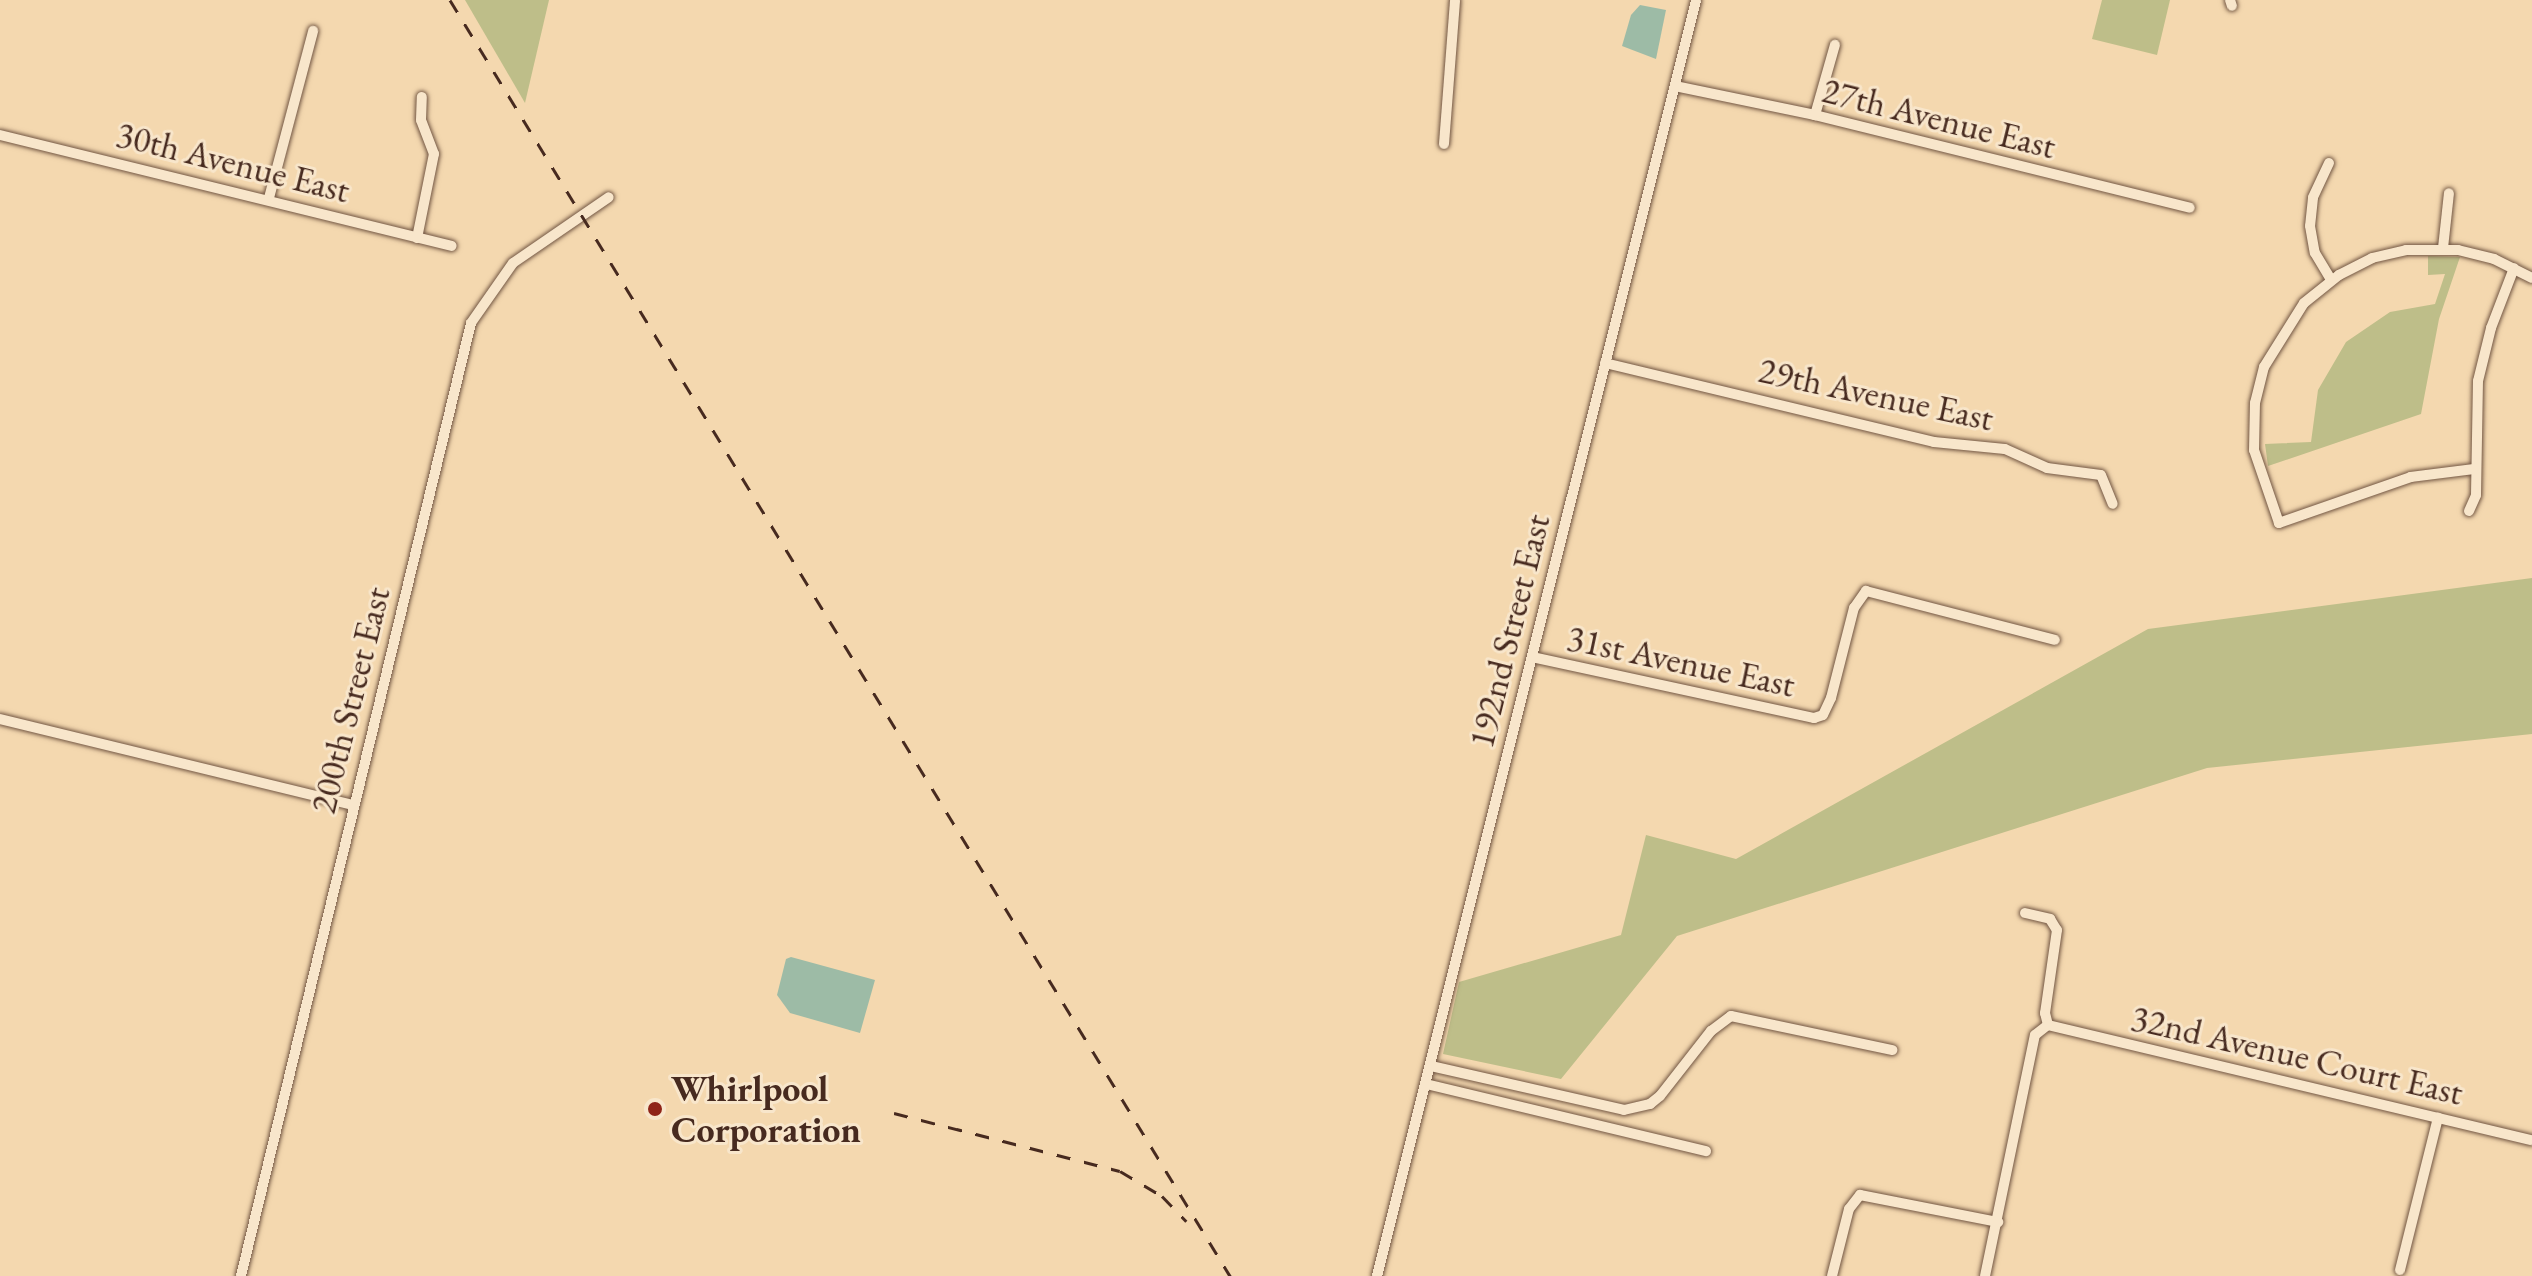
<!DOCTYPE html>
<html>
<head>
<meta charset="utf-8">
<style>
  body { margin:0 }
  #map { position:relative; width:2532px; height:1276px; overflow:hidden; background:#f4d8af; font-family:"EB Garamond",serif }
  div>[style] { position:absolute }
  .green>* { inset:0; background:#bebe89 }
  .water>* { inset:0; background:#9dbba6 }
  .roads { filter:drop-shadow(0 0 2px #725643) drop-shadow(0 0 2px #725643) }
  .minor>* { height:10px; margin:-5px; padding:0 5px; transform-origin:5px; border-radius:5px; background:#f8e6cb }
  .rail>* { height:3px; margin-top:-1.5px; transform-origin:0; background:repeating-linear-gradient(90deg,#472a1f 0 14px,transparent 0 28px) }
  .dots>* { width:22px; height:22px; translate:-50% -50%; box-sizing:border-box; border:4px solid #f8e6cb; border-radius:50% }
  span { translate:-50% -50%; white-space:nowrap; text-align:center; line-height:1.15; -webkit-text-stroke:6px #f8e6cb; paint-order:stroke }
  .street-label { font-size:36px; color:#472a1f }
  .poi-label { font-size:36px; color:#472a1f; font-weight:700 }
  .left { translate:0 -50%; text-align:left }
</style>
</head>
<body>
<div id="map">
  <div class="green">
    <i style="clip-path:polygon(465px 0,549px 0,525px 103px)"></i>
    <i style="clip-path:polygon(2102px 0,2170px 0,2157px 55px,2092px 39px)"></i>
    <i style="clip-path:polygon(2428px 256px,2460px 257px,2439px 319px,2421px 414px,2268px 466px,2265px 444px,2311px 442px,2318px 390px,2346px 342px,2390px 312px,2435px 304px,2445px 274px,2428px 275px)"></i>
    <i style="clip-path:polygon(2532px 578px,2532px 734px,2207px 768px,1677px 936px,1561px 1079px,1443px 1054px,1459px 982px,1621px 935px,1646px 835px,1736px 859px,2148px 629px)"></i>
  </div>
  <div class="water">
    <i style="clip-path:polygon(1640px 5px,1666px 10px,1656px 59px,1622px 46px,1631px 15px)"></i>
    <i style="clip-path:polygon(791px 957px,875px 980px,860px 1033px,790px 1013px,777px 995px,786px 959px)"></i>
  </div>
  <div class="roads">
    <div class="minor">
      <i style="left:2230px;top:0;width:6px;rotate:72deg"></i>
      <i style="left:1675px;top:86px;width:143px;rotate:11.7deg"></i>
      <i style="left:1815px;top:115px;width:386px;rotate:13.9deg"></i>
      <i style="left:1815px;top:115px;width:73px;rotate:-74.1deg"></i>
      <i style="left:0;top:135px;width:465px;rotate:13.8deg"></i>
      <i style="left:1444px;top:144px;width:144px;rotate:-85.6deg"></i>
      <i style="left:2329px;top:163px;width:38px;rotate:115deg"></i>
      <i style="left:2313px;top:198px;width:28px;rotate:96deg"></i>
      <i style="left:2310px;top:226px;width:27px;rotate:80deg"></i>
      <i style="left:2315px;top:253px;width:31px;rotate:59deg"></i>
      <i style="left:269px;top:198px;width:173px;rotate:-75.2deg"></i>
      <i style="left:417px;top:238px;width:86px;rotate:-78.6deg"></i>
      <i style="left:434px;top:154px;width:36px;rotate:-111deg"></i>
      <i style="left:421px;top:120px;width:23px;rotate:-88deg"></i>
      <i style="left:2443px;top:248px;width:55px;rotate:-83.8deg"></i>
      <i style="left:1605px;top:363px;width:338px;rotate:13.5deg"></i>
      <i style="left:1934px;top:442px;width:71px;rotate:5.6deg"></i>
      <i style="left:2005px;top:449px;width:46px;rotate:24.3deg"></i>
      <i style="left:2047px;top:468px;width:54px;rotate:7.4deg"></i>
      <i style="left:2101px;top:475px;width:31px;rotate:68deg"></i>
      <i style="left:2474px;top:469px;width:64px;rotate:172.8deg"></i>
      <i style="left:2411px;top:477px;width:140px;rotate:160.8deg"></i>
      <i style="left:2279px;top:523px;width:77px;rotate:-108.9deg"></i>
      <i style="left:2254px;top:450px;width:47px;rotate:-88.8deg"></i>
      <i style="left:2255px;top:403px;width:37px;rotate:-76deg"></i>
      <i style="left:2264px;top:367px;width:75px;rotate:-58deg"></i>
      <i style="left:2304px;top:303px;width:45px;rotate:-38.7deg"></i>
      <i style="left:2339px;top:275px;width:37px;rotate:-27deg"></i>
      <i style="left:2372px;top:258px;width:35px;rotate:-13deg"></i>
      <i style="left:2406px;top:250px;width:52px"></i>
      <i style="left:2458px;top:250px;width:37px;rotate:14deg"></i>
      <i style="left:2494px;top:259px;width:42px;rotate:26.6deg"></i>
      <i style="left:2469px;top:511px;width:17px;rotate:-66deg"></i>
      <i style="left:2476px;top:495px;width:114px;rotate:-89deg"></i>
      <i style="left:2478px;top:381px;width:55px;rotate:-76.2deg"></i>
      <i style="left:2491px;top:328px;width:64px;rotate:-69deg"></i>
      <i style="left:1532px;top:657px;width:289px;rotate:12.2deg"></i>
      <i style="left:1814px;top:718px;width:9px;rotate:-18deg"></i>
      <i style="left:1823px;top:715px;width:19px;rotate:-65deg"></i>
      <i style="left:1831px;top:698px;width:93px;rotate:-75.7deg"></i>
      <i style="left:1854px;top:608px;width:21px;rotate:-55deg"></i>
      <i style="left:1866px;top:591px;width:195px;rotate:14.5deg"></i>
      <i style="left:0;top:719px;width:363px;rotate:13.7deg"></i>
      <i style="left:2025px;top:913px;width:26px;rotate:13deg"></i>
      <i style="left:2050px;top:919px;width:13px;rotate:58deg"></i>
      <i style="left:2057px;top:930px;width:84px;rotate:98.2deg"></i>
      <i style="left:2045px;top:1013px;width:12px;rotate:76deg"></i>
      <i style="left:2048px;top:1025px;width:497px;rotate:13.4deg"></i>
      <i style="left:1431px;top:1066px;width:198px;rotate:12.8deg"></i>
      <i style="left:1624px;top:1110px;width:27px;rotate:-13deg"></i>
      <i style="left:1650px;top:1104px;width:13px;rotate:-39deg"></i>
      <i style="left:1660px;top:1096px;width:83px;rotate:-51.9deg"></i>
      <i style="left:1711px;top:1031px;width:25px;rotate:-37deg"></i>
      <i style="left:1731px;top:1016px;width:165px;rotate:11.9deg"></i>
      <i style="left:1426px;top:1084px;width:288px;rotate:13.5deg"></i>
      <i style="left:2400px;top:1270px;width:157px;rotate:-76deg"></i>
      <i style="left:241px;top:1276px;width:980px;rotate:-76.43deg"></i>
      <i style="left:471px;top:323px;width:73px;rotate:-55deg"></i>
      <i style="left:513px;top:263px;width:116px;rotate:-34.5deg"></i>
      <i style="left:1377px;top:1276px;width:1315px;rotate:-75.96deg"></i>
      <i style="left:1832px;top:1276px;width:69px;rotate:-75.8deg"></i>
      <i style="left:1849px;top:1209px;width:18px;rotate:-52deg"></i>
      <i style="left:1860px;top:1195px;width:141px;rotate:11.1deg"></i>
      <i style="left:1985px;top:1276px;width:246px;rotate:-78.3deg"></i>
      <i style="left:2035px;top:1035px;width:16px;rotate:-38deg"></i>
    </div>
  </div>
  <div class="rail">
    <i style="left:450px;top:0;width:1496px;rotate:58.56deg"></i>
    <i style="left:894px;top:1113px;width:233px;rotate:14.4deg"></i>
    <i style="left:1120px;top:1171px;width:49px;rotate:30.8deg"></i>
    <i style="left:1162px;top:1196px;width:35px;rotate:46deg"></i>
  </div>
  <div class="dots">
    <i style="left:655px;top:1109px;background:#8f2418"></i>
  </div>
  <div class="street-label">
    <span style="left:1939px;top:118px;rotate:14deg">27th Avenue East</span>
    <span style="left:233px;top:162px;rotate:14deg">30th Avenue East</span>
    <span style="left:1876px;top:394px;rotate:12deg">29th Avenue East</span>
    <span style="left:1509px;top:631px;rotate:-76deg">192nd Street East</span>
    <span style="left:1681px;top:661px;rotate:12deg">31st Avenue East</span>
    <span style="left:350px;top:700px;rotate:-76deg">200th Street East</span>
    <span style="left:2297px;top:1055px;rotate:13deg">32nd Avenue Court East</span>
  </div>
  <div class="poi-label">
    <span class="left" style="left:671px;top:1109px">Whirlpool<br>Corporation</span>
  </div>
</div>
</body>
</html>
